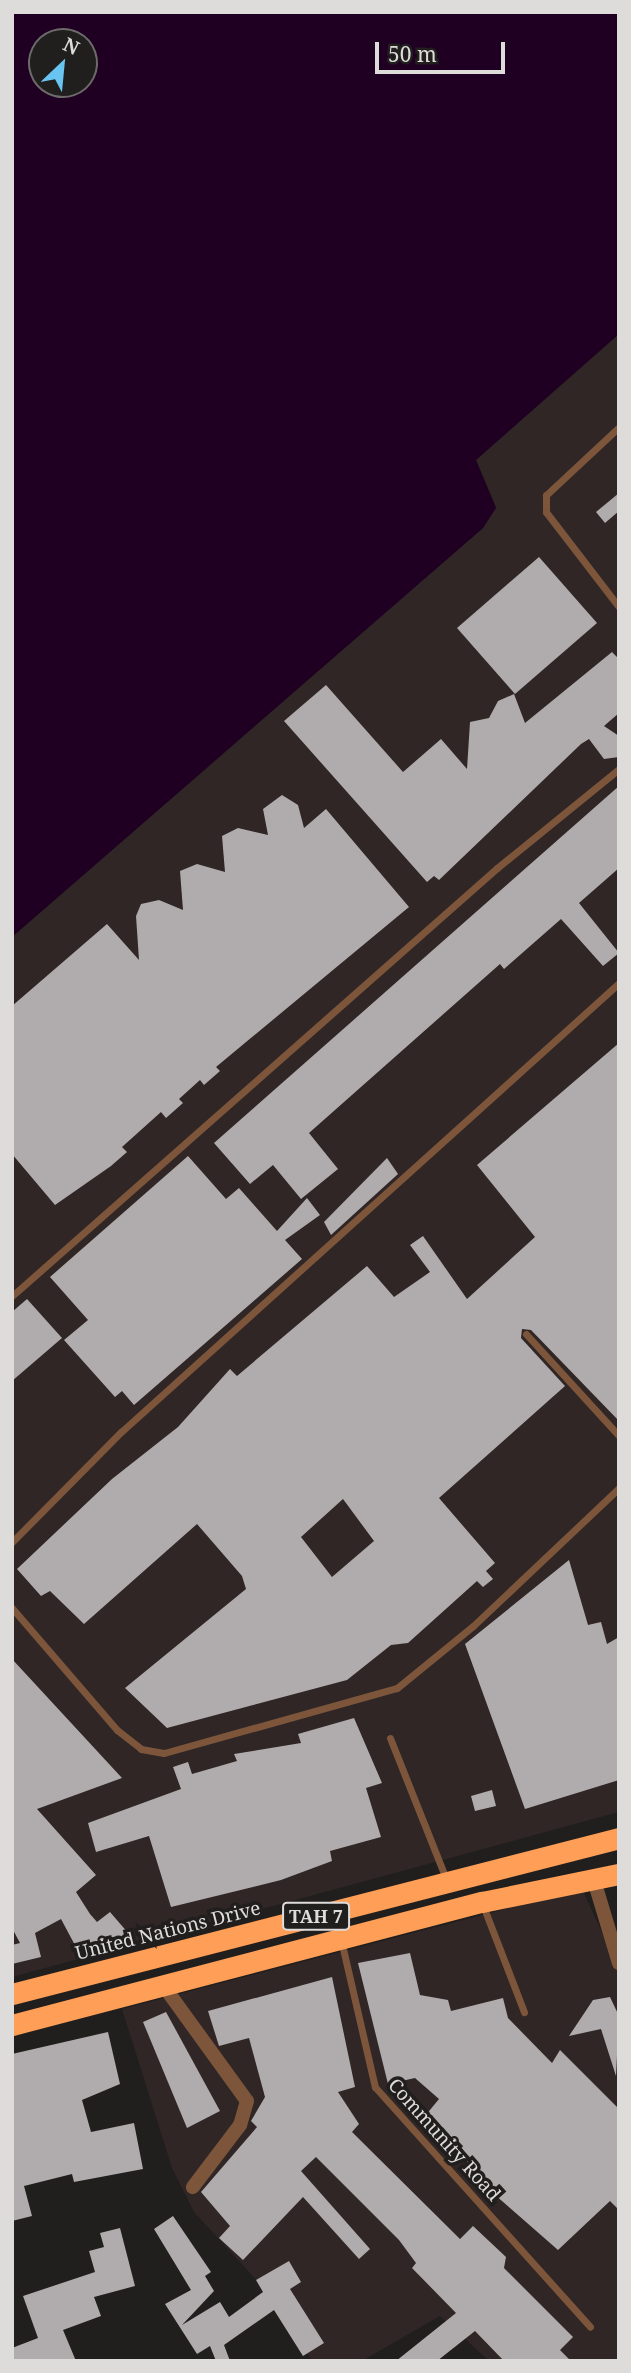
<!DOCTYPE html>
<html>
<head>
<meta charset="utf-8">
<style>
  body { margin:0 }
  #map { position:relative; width:631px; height:2373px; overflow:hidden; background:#211e1e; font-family:"Noto Serif",serif }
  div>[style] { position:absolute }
  .built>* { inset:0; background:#2f2625 }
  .water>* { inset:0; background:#1f0023 }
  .building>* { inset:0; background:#b0acad }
  .lane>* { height:7px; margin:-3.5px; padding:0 3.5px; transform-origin:3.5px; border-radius:3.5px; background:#7c553b }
  .street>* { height:14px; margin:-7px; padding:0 7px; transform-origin:7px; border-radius:7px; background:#7c553b }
  .highway>* { height:21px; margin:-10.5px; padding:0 10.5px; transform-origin:10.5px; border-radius:10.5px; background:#ff9e56 }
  span { translate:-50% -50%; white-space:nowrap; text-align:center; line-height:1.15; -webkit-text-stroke:7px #211e1e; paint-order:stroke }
  .shield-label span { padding:2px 5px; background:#211e1e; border:2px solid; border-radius:5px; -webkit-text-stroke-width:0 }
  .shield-label { font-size:18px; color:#dedcdb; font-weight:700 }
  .street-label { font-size:19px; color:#dedcdb }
  .frame { position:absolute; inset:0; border:14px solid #dedcdb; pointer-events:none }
  .north { position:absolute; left:28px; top:28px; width:70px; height:70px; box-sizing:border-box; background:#211e1e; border:2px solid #6d6a6a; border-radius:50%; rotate:26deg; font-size:19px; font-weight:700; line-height:28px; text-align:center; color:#dedcdb }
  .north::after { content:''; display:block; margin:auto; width:24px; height:32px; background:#68c4f0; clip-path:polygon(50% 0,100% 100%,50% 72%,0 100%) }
  .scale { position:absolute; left:375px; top:42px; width:130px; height:32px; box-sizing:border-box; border:4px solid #dedcdb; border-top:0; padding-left:9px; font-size:21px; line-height:24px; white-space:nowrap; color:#dedcdb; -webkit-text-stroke:5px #211e1e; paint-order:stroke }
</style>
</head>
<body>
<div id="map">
  <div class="built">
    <i style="clip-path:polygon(619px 334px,619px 1812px,12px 1977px,12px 937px,483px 528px,496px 507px,476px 460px)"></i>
    <i style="clip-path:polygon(582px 1889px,619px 1969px,619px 2361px,489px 2361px,440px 2316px,362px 2361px,312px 2361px,283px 2309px,194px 2212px,172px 2168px,122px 2009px)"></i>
  </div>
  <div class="water">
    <i style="clip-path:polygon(evenodd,12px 12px,619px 12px,619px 334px,476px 460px,496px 508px,483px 528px,12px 937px,12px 12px,42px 42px,84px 42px,84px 84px,42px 84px,42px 42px)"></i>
  </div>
  <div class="building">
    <i style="clip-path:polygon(619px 493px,619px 511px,605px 523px,596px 512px)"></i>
    <i style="clip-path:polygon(539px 557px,597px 623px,515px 694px,457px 628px)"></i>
    <i style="clip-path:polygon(612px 652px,619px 659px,619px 713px,604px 726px,619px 736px,619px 757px,604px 759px,589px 739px,581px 744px,439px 880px,434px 876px,427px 882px,284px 721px,326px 685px,403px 772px,441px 739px,467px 769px,470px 722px,489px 718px,498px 701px,514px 694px,525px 723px)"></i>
    <i style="clip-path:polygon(619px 786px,619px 868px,579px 903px,619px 953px,603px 966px,561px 919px,504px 969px,500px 964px,309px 1133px,338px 1169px,301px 1199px,273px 1165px,250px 1184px,214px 1143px)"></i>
    <i style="clip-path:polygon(282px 795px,298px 805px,304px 828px,326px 809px,409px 907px,216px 1067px,220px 1071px,204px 1085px,200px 1080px,179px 1099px,183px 1103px,166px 1118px,161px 1112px,122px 1147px,127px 1152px,111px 1166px,55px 1205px,12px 1154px,12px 1006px,107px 924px,139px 960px,136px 916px,141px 904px,159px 900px,183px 910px,180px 871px,197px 864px,225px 872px,222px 836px,238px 828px,268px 835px,263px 809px)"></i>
    <i style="clip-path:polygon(evenodd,619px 1043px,619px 1421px,531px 1330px,522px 1329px,521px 1338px,565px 1386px,439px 1498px,495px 1563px,486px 1571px,493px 1579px,483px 1587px,477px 1581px,408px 1643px,391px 1645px,347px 1680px,167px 1728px,125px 1688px,246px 1589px,242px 1576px,197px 1524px,84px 1624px,50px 1591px,41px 1596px,17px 1569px,112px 1479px,178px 1427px,230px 1369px,237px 1376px,367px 1266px,394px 1297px,430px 1272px,410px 1245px,423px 1236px,467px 1299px,535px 1237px,477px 1165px,619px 1043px,343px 1499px,374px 1541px,332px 1577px,301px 1537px,343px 1499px)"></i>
    <i style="clip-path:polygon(188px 1156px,226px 1199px,239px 1188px,277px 1231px,307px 1198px,320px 1215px,285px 1240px,302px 1259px,134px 1405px,122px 1391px,115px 1397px,64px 1340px,88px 1320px,50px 1277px)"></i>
    <i style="clip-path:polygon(387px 1158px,398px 1174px,331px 1235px,324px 1222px)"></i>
    <i style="clip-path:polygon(27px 1299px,62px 1338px,12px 1381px,12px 1312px)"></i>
    <i style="clip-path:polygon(569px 1560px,588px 1625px,601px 1622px,607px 1644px,619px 1637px,619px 1780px,525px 1809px,465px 1644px)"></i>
    <i style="clip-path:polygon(12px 1659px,122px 1778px,37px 1809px,96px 1875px,76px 1892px,90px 1914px,97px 1922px,110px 1912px,129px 1934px,77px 1949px,61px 1919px,35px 1933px,41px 1957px,12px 1964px,12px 1945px,20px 1943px,12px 1928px)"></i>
    <i style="clip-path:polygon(354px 1718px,382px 1783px,366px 1788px,381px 1837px,330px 1851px,332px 1861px,281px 1880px,171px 1907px,149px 1836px,96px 1852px,88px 1823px,181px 1789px,173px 1767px,188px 1762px,192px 1774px,237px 1761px,234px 1754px,301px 1743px,298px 1734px)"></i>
    <i style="clip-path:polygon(492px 1790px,496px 1806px,475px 1811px,471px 1796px)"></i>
    <i style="clip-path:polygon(410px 1953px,420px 1995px,448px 2000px,451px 2011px,503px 1998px,508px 2018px,552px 2063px,560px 2050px,619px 2109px,619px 2210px,610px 2201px,558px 2250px,470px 2173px,474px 2169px,425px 2116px,439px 2099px,415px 2078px,388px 2084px,358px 1963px)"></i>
    <i style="clip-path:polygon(332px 1977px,355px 2087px,338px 2092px,359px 2124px,352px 2132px,460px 2239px,473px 2226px,506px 2257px,504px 2268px,573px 2337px,560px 2350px,571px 2361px,504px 2361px,475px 2331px,437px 2361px,396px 2361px,456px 2313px,412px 2268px,416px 2263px,399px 2240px,316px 2157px,301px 2171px,370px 2249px,359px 2259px,303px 2197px,243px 2260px,219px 2238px,230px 2226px,201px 2192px,257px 2127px,251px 2121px,265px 2097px,249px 2038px,219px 2046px,208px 2011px)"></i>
    <i style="clip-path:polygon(610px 1997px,619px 2016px,616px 2076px,601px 2029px,569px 2036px,593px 2000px)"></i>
    <i style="clip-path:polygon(166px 2012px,220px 2111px,187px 2128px,143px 2022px)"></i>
    <i style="clip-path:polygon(108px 2032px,120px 2084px,82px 2100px,91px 2132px,134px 2123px,143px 2169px,74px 2182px,72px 2174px,24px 2186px,32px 2216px,12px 2221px,12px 2054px)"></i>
    <i style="clip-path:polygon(173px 2216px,211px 2272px,205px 2276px,214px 2291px,182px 2325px,220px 2302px,229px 2317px,263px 2292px,256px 2280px,289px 2261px,301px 2282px,290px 2289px,324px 2343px,303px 2356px,274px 2310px,224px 2345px,230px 2361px,216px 2361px,210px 2346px,197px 2354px,165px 2304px,191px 2290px,154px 2229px)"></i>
    <i style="clip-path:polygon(120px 2228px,135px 2286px,94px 2297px,101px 2316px,63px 2330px,76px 2361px,12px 2361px,12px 2348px,38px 2338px,23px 2296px,95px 2272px,89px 2251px,104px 2247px,100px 2233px)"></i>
  </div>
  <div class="lane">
    <i style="left:619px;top:427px;width:100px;rotate:137deg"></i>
    <i style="left:546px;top:495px;width:17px;rotate:90deg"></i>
    <i style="left:546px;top:512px;width:120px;rotate:52.5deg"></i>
    <i style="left:12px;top:1296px;width:647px;rotate:-41.43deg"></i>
    <i style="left:497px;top:868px;width:157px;rotate:-39.1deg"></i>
    <i style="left:526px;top:1334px;width:138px;rotate:47.6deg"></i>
    <i style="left:12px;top:1542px;width:155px;rotate:-45.3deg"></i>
    <i style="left:121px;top:1432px;width:671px;rotate:-42.04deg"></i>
    <i style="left:12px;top:1608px;width:161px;rotate:49.3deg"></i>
    <i style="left:117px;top:1730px;width:31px;rotate:38deg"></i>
    <i style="left:141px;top:1749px;width:23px;rotate:10deg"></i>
    <i style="left:164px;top:1753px;width:242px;rotate:-15.6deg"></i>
    <i style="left:397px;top:1688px;width:98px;rotate:-39.2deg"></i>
    <i style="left:473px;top:1626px;width:201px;rotate:-43.4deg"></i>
    <i style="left:390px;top:1738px;width:152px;rotate:68.3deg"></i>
    <i style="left:482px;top:1903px;width:117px;rotate:68.9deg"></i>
    <i style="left:341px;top:1940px;width:151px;rotate:77deg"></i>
    <i style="left:375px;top:2087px;width:322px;rotate:48.1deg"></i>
  </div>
  <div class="street">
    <i style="left:593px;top:1877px;width:90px;rotate:73.2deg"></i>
    <i style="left:163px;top:1985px;width:143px;rotate:54.1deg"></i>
    <i style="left:247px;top:2101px;width:25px;rotate:106deg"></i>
    <i style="left:240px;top:2125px;width:78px;rotate:127.2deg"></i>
  </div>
  <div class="highway">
    <i style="left:12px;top:1994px;width:627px;rotate:-14.41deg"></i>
    <i style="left:12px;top:2025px;width:486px;rotate:-14.7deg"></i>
    <i style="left:482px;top:1902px;width:140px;rotate:-11.6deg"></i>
  </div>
  <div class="shield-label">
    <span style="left:316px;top:1916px">TAH 7</span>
  </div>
  <div class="street-label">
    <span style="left:168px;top:1931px;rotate:-14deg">United Nations Drive</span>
    <span style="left:444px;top:2140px;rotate:48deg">Community Road</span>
  </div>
  <div class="frame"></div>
  <div class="north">N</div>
  <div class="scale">50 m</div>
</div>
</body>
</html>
